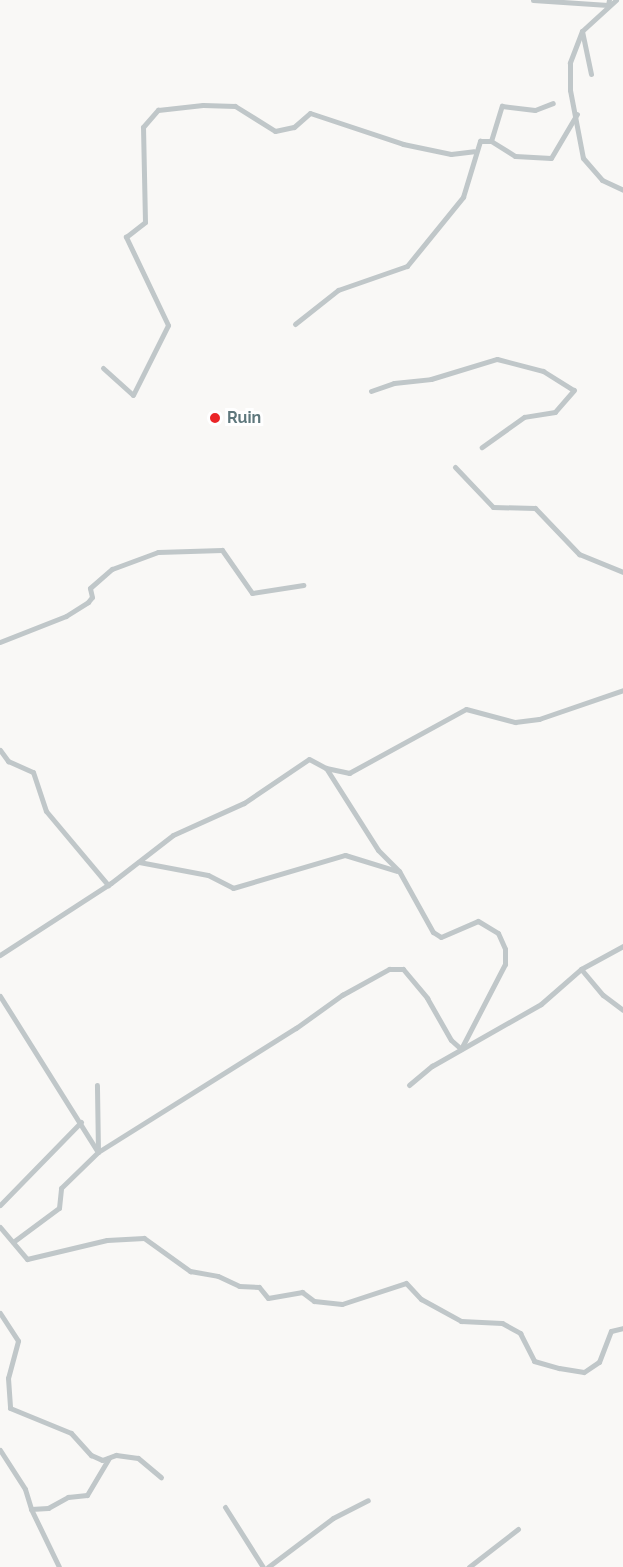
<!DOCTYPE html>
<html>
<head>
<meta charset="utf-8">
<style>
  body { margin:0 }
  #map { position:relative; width:623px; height:1567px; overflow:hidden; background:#f9f8f6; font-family:Raleway,sans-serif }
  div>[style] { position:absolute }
  .minor>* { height:5px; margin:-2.5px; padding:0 2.5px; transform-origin:2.5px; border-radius:2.5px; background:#c0c7c9 }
  .dots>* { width:16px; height:16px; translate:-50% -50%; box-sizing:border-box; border:3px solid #fff; border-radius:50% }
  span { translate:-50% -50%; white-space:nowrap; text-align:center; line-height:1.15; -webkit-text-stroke:6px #fff; paint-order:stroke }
  .poi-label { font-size:16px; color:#5e777c; font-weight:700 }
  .left { translate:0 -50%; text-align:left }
</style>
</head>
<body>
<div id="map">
  <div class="minor">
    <i style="left:533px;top:0;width:75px;rotate:3.8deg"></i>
    <i style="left:608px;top:5px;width:5px;rotate:-79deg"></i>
    <i style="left:616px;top:0;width:46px;rotate:137.6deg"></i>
    <i style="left:582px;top:31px;width:34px;rotate:111deg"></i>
    <i style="left:570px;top:63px;width:27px;rotate:90deg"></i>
    <i style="left:570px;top:90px;width:69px;rotate:79.2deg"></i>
    <i style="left:583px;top:158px;width:29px;rotate:49deg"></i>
    <i style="left:602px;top:180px;width:23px;rotate:25deg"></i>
    <i style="left:582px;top:31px;width:44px;rotate:78.2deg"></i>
    <i style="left:491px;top:141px;width:37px;rotate:-73deg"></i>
    <i style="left:502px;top:106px;width:33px;rotate:7deg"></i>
    <i style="left:535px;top:110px;width:19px;rotate:-21deg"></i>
    <i style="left:295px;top:324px;width:55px;rotate:-38.3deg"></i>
    <i style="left:338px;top:290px;width:73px;rotate:-19.2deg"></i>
    <i style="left:407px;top:266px;width:89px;rotate:-50.9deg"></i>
    <i style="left:463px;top:197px;width:59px;rotate:-73.1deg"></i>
    <i style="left:480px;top:141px;width:11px"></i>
    <i style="left:491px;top:141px;width:28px;rotate:32deg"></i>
    <i style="left:515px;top:156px;width:36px;rotate:3deg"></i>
    <i style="left:551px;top:158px;width:51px;rotate:-59.4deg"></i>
    <i style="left:103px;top:368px;width:40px;rotate:42deg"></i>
    <i style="left:133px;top:395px;width:78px;rotate:-63.4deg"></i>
    <i style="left:168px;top:325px;width:98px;rotate:-115.5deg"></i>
    <i style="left:126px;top:237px;width:24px;rotate:-38deg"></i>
    <i style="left:145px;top:222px;width:95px;rotate:-91.2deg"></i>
    <i style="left:143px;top:127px;width:23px;rotate:-49deg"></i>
    <i style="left:158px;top:110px;width:45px;rotate:-6.3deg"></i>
    <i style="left:203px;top:105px;width:32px;rotate:2deg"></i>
    <i style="left:235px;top:106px;width:47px;rotate:32deg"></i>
    <i style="left:275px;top:131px;width:19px;rotate:-12deg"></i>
    <i style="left:294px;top:127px;width:21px;rotate:-41deg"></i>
    <i style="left:310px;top:113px;width:98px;rotate:18.4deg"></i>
    <i style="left:403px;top:144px;width:49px;rotate:11.8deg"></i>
    <i style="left:451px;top:154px;width:23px;rotate:-7deg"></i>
    <i style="left:371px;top:391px;width:24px;rotate:-19deg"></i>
    <i style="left:394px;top:383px;width:37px;rotate:-6deg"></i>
    <i style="left:431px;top:379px;width:69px;rotate:-16.9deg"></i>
    <i style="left:497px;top:359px;width:48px;rotate:14.6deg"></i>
    <i style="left:543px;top:371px;width:36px;rotate:32deg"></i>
    <i style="left:574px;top:390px;width:29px;rotate:131deg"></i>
    <i style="left:555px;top:412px;width:31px;rotate:171deg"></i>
    <i style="left:524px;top:417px;width:52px;rotate:144.5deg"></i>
    <i style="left:455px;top:467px;width:55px;rotate:46.5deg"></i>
    <i style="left:493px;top:507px;width:42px;rotate:1.4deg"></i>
    <i style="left:535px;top:508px;width:64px;rotate:46.3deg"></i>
    <i style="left:579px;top:554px;width:48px;rotate:22.2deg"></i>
    <i style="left:0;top:642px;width:71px;rotate:-21.5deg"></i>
    <i style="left:66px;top:616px;width:26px;rotate:-32deg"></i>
    <i style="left:88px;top:602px;width:6px;rotate:-51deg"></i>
    <i style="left:92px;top:597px;width:9px;rotate:-103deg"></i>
    <i style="left:90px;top:588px;width:29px;rotate:-41deg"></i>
    <i style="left:112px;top:569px;width:49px;rotate:-20.3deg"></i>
    <i style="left:158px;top:552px;width:64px;rotate:-1.8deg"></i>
    <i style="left:222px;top:550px;width:52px;rotate:55.1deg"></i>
    <i style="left:252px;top:593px;width:52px;rotate:-8.9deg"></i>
    <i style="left:0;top:750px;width:14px;rotate:54deg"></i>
    <i style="left:8px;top:761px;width:27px;rotate:24deg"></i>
    <i style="left:33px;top:772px;width:41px;rotate:71.6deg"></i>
    <i style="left:46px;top:811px;width:97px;rotate:50deg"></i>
    <i style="left:326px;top:768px;width:24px;rotate:12deg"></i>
    <i style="left:349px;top:773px;width:133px;rotate:-28.7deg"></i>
    <i style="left:466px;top:709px;width:51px;rotate:14.9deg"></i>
    <i style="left:515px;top:722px;width:24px;rotate:-7deg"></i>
    <i style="left:539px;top:719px;width:89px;rotate:-19deg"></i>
    <i style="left:139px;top:862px;width:70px;rotate:10.7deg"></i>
    <i style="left:208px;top:875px;width:28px;rotate:27deg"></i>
    <i style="left:233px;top:888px;width:117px;rotate:-16.4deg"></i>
    <i style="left:345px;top:855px;width:54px;rotate:17.1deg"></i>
    <i style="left:0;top:955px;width:132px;rotate:-33deg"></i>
    <i style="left:111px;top:883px;width:78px;rotate:-37.7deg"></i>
    <i style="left:173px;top:835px;width:78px;rotate:-24.3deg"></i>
    <i style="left:244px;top:803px;width:78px;rotate:-34.1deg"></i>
    <i style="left:309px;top:759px;width:19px;rotate:28deg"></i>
    <i style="left:326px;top:768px;width:97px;rotate:57.6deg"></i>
    <i style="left:378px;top:850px;width:30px;rotate:45deg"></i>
    <i style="left:399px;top:871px;width:70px;rotate:60.9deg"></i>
    <i style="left:433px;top:932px;width:9px;rotate:32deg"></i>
    <i style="left:441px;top:937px;width:40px;rotate:-23.4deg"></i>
    <i style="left:478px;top:921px;width:23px;rotate:31deg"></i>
    <i style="left:498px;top:933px;width:17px;rotate:66deg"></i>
    <i style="left:505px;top:949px;width:15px;rotate:90deg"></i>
    <i style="left:505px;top:964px;width:96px;rotate:117.4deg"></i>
    <i style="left:581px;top:969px;width:34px;rotate:50deg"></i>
    <i style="left:603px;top:995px;width:25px;rotate:37deg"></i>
    <i style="left:0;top:996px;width:184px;rotate:57.9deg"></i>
    <i style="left:98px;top:1152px;width:234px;rotate:-32.1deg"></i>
    <i style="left:296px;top:1028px;width:57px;rotate:-35.7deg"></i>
    <i style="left:342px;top:995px;width:54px;rotate:-29deg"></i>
    <i style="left:389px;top:969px;width:14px"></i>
    <i style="left:403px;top:969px;width:38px;rotate:50deg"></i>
    <i style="left:427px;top:998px;width:48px;rotate:60.3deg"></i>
    <i style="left:451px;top:1040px;width:13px;rotate:42deg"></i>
    <i style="left:409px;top:1085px;width:30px;rotate:-40deg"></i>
    <i style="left:432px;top:1066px;width:125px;rotate:-29.6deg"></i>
    <i style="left:541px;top:1004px;width:53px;rotate:-41.2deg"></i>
    <i style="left:581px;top:969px;width:48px;rotate:-28.7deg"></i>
    <i style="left:0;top:1205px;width:116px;rotate:-45.7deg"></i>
    <i style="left:0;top:1227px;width:42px;rotate:49.8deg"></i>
    <i style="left:27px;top:1259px;width:82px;rotate:-13.4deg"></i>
    <i style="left:107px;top:1240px;width:37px;rotate:-3deg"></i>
    <i style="left:144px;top:1238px;width:57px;rotate:35.7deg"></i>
    <i style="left:190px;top:1271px;width:28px;rotate:10deg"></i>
    <i style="left:218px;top:1276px;width:23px;rotate:25deg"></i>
    <i style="left:239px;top:1286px;width:20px;rotate:3deg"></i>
    <i style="left:259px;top:1287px;width:14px;rotate:51deg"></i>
    <i style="left:268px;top:1298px;width:35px;rotate:-10deg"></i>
    <i style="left:302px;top:1292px;width:15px;rotate:37deg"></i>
    <i style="left:314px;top:1301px;width:28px;rotate:6deg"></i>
    <i style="left:342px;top:1304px;width:67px;rotate:-18.2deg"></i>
    <i style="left:406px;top:1283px;width:22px;rotate:47deg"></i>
    <i style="left:421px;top:1299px;width:46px;rotate:28.8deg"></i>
    <i style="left:461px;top:1321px;width:41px;rotate:2.8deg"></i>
    <i style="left:502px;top:1323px;width:21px;rotate:29deg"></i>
    <i style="left:520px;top:1333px;width:31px;rotate:63deg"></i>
    <i style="left:534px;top:1361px;width:26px;rotate:16deg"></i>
    <i style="left:559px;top:1368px;width:25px;rotate:9deg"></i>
    <i style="left:584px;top:1372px;width:18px;rotate:-34deg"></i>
    <i style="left:599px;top:1362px;width:33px;rotate:-69deg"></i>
    <i style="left:611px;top:1331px;width:12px;rotate:-14deg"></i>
    <i style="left:13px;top:1242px;width:57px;rotate:-36.5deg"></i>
    <i style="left:59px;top:1208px;width:20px;rotate:-84deg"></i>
    <i style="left:61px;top:1188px;width:52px;rotate:-44.2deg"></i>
    <i style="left:98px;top:1152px;width:67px;rotate:-90.9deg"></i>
    <i style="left:0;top:1313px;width:33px;rotate:57deg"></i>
    <i style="left:18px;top:1341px;width:38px;rotate:105deg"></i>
    <i style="left:8px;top:1378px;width:30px;rotate:86deg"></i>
    <i style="left:10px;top:1408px;width:66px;rotate:22.3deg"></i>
    <i style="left:71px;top:1433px;width:30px;rotate:48deg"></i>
    <i style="left:91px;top:1455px;width:12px;rotate:24deg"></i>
    <i style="left:102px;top:1460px;width:15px;rotate:-20deg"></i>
    <i style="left:116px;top:1455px;width:22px;rotate:8deg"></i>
    <i style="left:138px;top:1458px;width:30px;rotate:40deg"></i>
    <i style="left:0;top:1450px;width:46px;rotate:57.3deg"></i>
    <i style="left:25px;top:1489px;width:21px;rotate:73deg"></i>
    <i style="left:31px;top:1509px;width:17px;rotate:-3deg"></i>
    <i style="left:48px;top:1508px;width:23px;rotate:-29deg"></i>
    <i style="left:68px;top:1497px;width:19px;rotate:-6deg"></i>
    <i style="left:87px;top:1495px;width:43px;rotate:-59.3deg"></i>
    <i style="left:225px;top:1507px;width:71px;rotate:57.7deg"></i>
    <i style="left:31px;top:1509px;width:64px;rotate:64.2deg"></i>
    <i style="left:268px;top:1567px;width:81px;rotate:-37deg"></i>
    <i style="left:333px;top:1518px;width:39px;rotate:-27deg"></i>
    <i style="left:469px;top:1567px;width:62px;rotate:-37.8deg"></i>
  </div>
  <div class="dots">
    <i style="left:215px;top:418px;background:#ea2527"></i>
  </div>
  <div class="poi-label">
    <span class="left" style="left:227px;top:418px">Ruin</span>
  </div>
</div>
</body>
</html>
